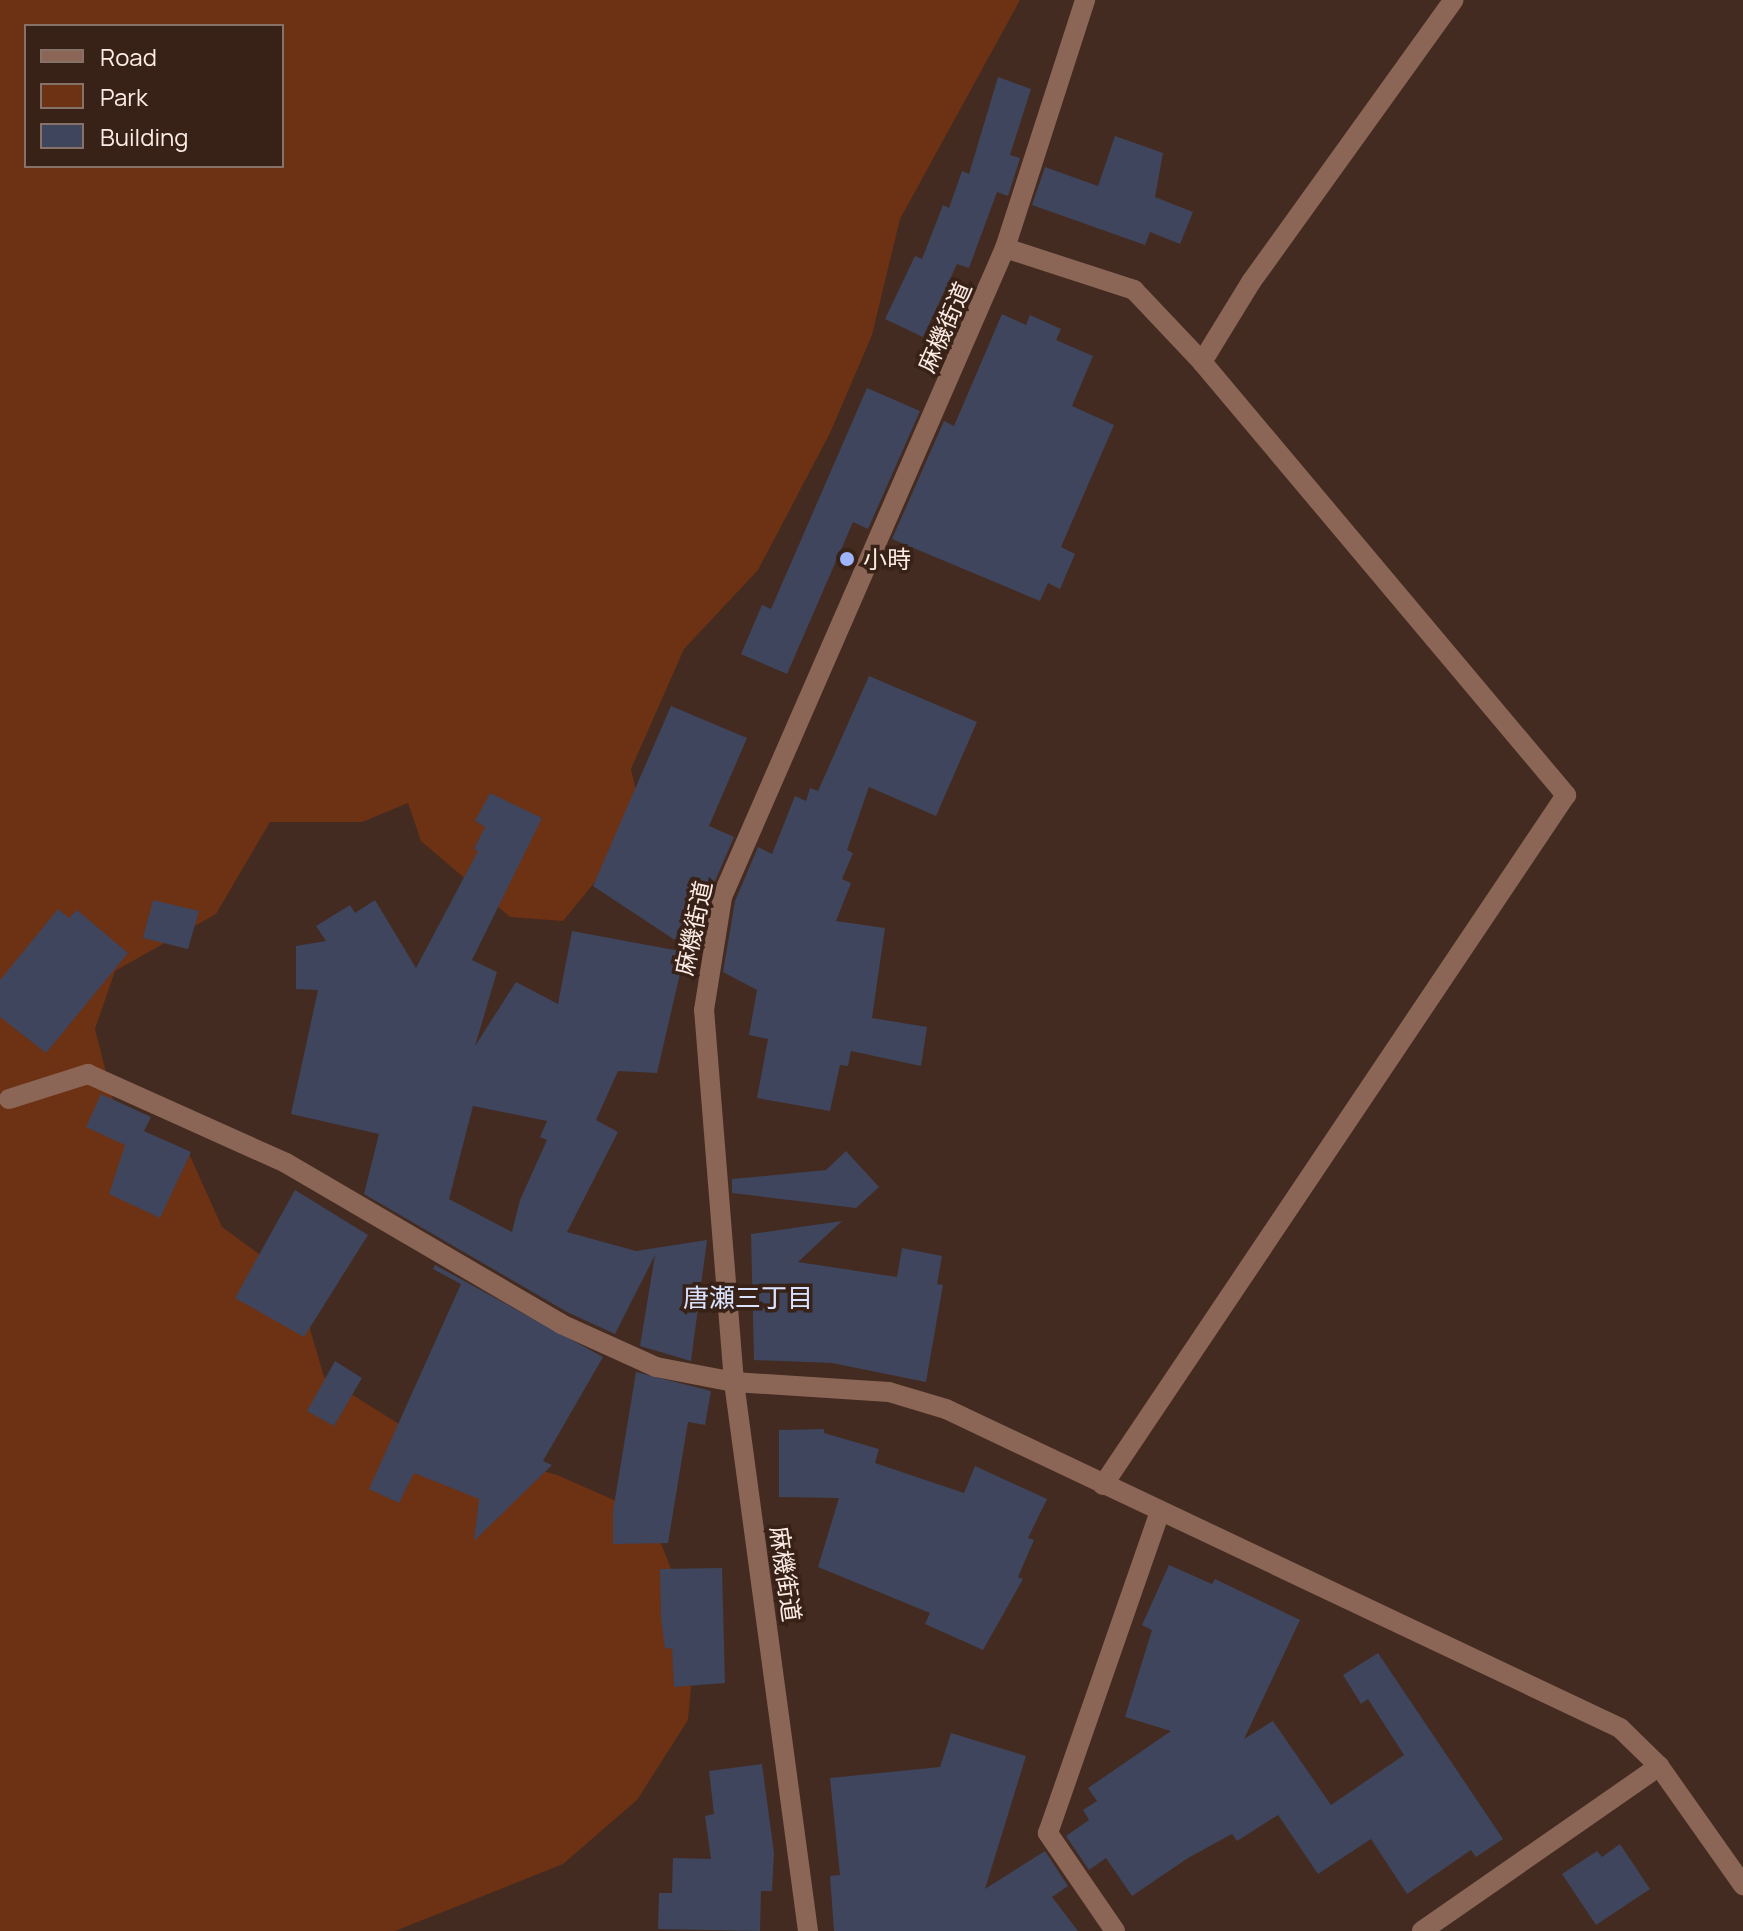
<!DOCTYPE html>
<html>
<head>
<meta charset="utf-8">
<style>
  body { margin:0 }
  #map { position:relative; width:1743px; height:1931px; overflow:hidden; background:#432b21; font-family:Manrope,"Noto Sans JP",sans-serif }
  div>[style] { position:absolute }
  .green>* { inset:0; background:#6d3113 }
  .building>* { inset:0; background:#3e455c }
  .minor>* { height:20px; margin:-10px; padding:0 10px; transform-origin:10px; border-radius:10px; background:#8b6555 }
  .tertiary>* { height:20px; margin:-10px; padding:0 10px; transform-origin:10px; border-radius:10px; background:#8b6555 }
  .dots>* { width:22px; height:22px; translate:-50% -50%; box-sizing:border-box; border:4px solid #382117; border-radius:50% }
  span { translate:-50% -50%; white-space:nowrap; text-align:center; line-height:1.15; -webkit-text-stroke:7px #382117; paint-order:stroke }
  .street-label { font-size:24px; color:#fcece5 }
  .poi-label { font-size:24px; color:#fcece5 }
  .left { translate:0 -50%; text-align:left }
  .neighbourhood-label { font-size:26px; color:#d9e2ff }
  .legend { position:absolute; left:24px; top:24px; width:260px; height:144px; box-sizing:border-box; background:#382117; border:2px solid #867269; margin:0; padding:10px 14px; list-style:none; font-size:24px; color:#fcece5 }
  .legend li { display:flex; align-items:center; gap:16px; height:40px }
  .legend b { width:40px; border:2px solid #867269 }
</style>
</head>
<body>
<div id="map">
  <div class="green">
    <i style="clip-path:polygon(evenodd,0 0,1020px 0,900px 219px,872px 335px,830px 433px,758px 570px,684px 649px,631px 769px,643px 823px,563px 921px,510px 917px,421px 841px,408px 803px,362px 822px,270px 822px,216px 914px,115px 971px,95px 1029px,119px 1123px,190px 1156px,222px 1227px,296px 1281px,324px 1377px,418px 1436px,557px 1475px,650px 1516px,696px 1632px,688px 1720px,637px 1800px,563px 1864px,395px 1931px,0 1931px,0 0,26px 26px,282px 26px,282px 166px,26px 166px,26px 26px)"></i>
  </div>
  <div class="building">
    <i style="clip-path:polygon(998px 77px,1031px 89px,1010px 155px,1020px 158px,1008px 196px,997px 192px,969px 268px,957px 264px,923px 337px,885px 319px,915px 256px,922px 259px,943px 205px,949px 208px,962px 171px,969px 174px)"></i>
    <i style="clip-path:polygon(1115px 136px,1163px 153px,1155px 197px,1193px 212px,1180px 244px,1150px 232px,1145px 245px,1032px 205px,1045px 167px,1098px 186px)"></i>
    <i style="clip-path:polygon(1002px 314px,1026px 325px,1030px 315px,1061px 329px,1056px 340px,1093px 356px,1072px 406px,1114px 425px,1061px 547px,1075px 554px,1060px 589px,1048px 583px,1040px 601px,892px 539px,944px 421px,954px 426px)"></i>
    <i style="clip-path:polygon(867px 388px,920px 411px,868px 529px,853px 522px,787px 674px,741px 654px,762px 605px,771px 609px)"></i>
    <i style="clip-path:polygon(869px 676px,977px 722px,936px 816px,869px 787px,847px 850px,853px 853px,842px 879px,851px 883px,836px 921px,885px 928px,872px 1018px,927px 1027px,921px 1066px,851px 1051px,848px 1066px,840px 1065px,830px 1111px,757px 1098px,768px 1039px,749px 1035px,757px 990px,723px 972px,735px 901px,758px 847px,772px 854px,795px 796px,806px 801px,810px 788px,818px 791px)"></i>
    <i style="clip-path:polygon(671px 706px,747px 738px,709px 826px,734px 837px,709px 895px,699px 956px,593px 886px)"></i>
    <i style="clip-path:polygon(evenodd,490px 793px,542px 818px,472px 960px,497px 972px,475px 1046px,516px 982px,558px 1004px,572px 931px,685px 952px,657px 1073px,618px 1071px,596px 1120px,618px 1132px,567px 1232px,636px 1251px,707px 1240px,691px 1361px,640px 1346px,655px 1255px,615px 1334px,567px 1312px,364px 1194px,379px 1134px,291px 1114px,318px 990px,296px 989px,296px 946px,326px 941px,316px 926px,350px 905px,355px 913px,375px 900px,416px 968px,478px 851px,474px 849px,485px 827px,475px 821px,490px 793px,473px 1106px,547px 1121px,540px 1137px,547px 1140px,520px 1200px,512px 1232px,449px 1199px,473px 1106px)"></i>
    <i style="clip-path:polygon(153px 900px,199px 911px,188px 949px,143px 938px)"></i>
    <i style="clip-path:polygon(58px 909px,69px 918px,77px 910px,128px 953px,46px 1053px,0 1017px,0 980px)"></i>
    <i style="clip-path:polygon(101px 1094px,151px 1117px,144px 1131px,191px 1152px,160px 1218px,109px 1194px,125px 1145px,86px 1127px)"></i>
    <i style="clip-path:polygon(846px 1151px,879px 1187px,856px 1208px,732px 1193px,732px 1179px,826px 1170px)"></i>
    <i style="clip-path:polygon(295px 1190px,368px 1235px,304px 1337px,235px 1298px)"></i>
    <i style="clip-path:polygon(842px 1221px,798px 1262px,897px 1277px,902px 1248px,942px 1256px,937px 1284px,943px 1285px,926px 1382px,832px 1363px,754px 1360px,751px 1234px)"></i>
    <i style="clip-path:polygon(435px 1265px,603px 1357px,543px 1461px,552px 1465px,474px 1541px,479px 1499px,414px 1473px,399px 1503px,369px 1489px,461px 1284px,433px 1269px)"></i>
    <i style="clip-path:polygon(335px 1361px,362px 1378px,334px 1426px,307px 1411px)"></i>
    <i style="clip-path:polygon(636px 1372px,711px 1391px,705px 1425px,688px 1422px,668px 1543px,613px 1544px,613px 1511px)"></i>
    <i style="clip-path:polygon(824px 1429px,824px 1433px,879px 1449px,875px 1463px,964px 1493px,975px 1466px,1047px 1499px,1028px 1538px,1034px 1540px,1018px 1577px,1023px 1579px,983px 1650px,925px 1624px,930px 1613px,818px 1567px,839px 1498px,779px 1497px,779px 1430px)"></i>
    <i style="clip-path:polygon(1169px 1565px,1212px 1584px,1215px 1579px,1300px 1620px,1244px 1739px,1273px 1721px,1331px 1805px,1404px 1755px,1368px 1699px,1361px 1704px,1343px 1675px,1378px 1653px,1503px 1839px,1476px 1857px,1471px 1850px,1407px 1894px,1371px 1839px,1318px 1874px,1278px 1815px,1237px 1841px,1232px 1834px,1188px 1858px,1132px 1896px,1106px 1858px,1089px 1870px,1066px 1836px,1089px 1820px,1083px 1810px,1097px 1801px,1088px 1788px,1171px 1731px,1125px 1717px,1152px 1630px,1142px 1625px)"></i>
    <i style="clip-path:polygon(722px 1568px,725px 1683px,674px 1687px,672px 1648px,665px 1649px,661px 1618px,660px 1569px)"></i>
    <i style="clip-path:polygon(951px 1733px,1026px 1756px,985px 1889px,1045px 1851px,1068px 1886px,1052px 1897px,1078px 1931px,834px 1931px,830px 1876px,840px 1875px,830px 1778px,940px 1767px)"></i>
    <i style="clip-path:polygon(762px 1764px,774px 1853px,772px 1891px,761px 1891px,760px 1931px,658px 1929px,659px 1893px,672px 1893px,673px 1858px,711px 1859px,705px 1816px,714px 1814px,709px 1771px)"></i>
    <i style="clip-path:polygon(1620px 1844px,1650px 1889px,1596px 1925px,1562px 1874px,1597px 1851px,1602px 1857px)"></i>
  </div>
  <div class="minor">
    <i style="left:1005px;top:248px;width:136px;rotate:18deg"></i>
    <i style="left:1134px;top:290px;width:99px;rotate:46.6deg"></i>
    <i style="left:1202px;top:362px;width:566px;rotate:49.95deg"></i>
    <i style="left:1566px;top:795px;width:831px;rotate:123.86deg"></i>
    <i style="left:1202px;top:362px;width:94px;rotate:-58.5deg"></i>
    <i style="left:1251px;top:282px;width:347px;rotate:-54.3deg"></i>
    <i style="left:9px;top:1099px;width:83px;rotate:-17.6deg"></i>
    <i style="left:88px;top:1074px;width:217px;rotate:24.2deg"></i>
    <i style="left:286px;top:1163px;width:319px;rotate:30.3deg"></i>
    <i style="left:561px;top:1324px;width:104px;rotate:24.4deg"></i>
    <i style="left:656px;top:1367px;width:79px;rotate:10.9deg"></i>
    <i style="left:734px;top:1382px;width:155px;rotate:3.7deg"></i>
    <i style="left:889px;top:1392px;width:59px;rotate:16.6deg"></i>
    <i style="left:946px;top:1409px;width:746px;rotate:25.33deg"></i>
    <i style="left:1620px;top:1728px;width:54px;rotate:44.3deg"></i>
    <i style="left:1659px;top:1766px;width:146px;rotate:54.8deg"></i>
    <i style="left:1115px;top:1931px;width:119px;rotate:-124.4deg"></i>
    <i style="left:1048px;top:1833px;width:341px;rotate:-70.8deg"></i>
    <i style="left:1422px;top:1931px;width:289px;rotate:-34.8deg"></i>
  </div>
  <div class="tertiary">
    <i style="left:808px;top:1931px;width:554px;rotate:-97.68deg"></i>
    <i style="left:734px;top:1382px;width:373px;rotate:-94.6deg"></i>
    <i style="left:704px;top:1010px;width:114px;rotate:-80.9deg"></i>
    <i style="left:722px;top:897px;width:708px;rotate:-66.44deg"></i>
    <i style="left:1005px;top:248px;width:261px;rotate:-72.1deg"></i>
  </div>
  <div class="dots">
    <i style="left:847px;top:559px;background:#9eb4fd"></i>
  </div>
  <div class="street-label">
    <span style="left:944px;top:327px;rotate:-66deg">麻機街道</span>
    <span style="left:693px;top:928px;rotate:-78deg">麻機街道</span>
    <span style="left:786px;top:1574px;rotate:82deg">麻機街道</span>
  </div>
  <div class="poi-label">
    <span class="left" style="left:863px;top:559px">小時</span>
  </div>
  <div class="neighbourhood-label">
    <span style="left:748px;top:1298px">唐瀬三丁目</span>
  </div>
  <ul class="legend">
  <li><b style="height:10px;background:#8b6555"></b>Road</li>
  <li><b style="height:22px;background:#6d3113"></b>Park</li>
  <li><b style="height:22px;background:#3e455c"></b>Building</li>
  </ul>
</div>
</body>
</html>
